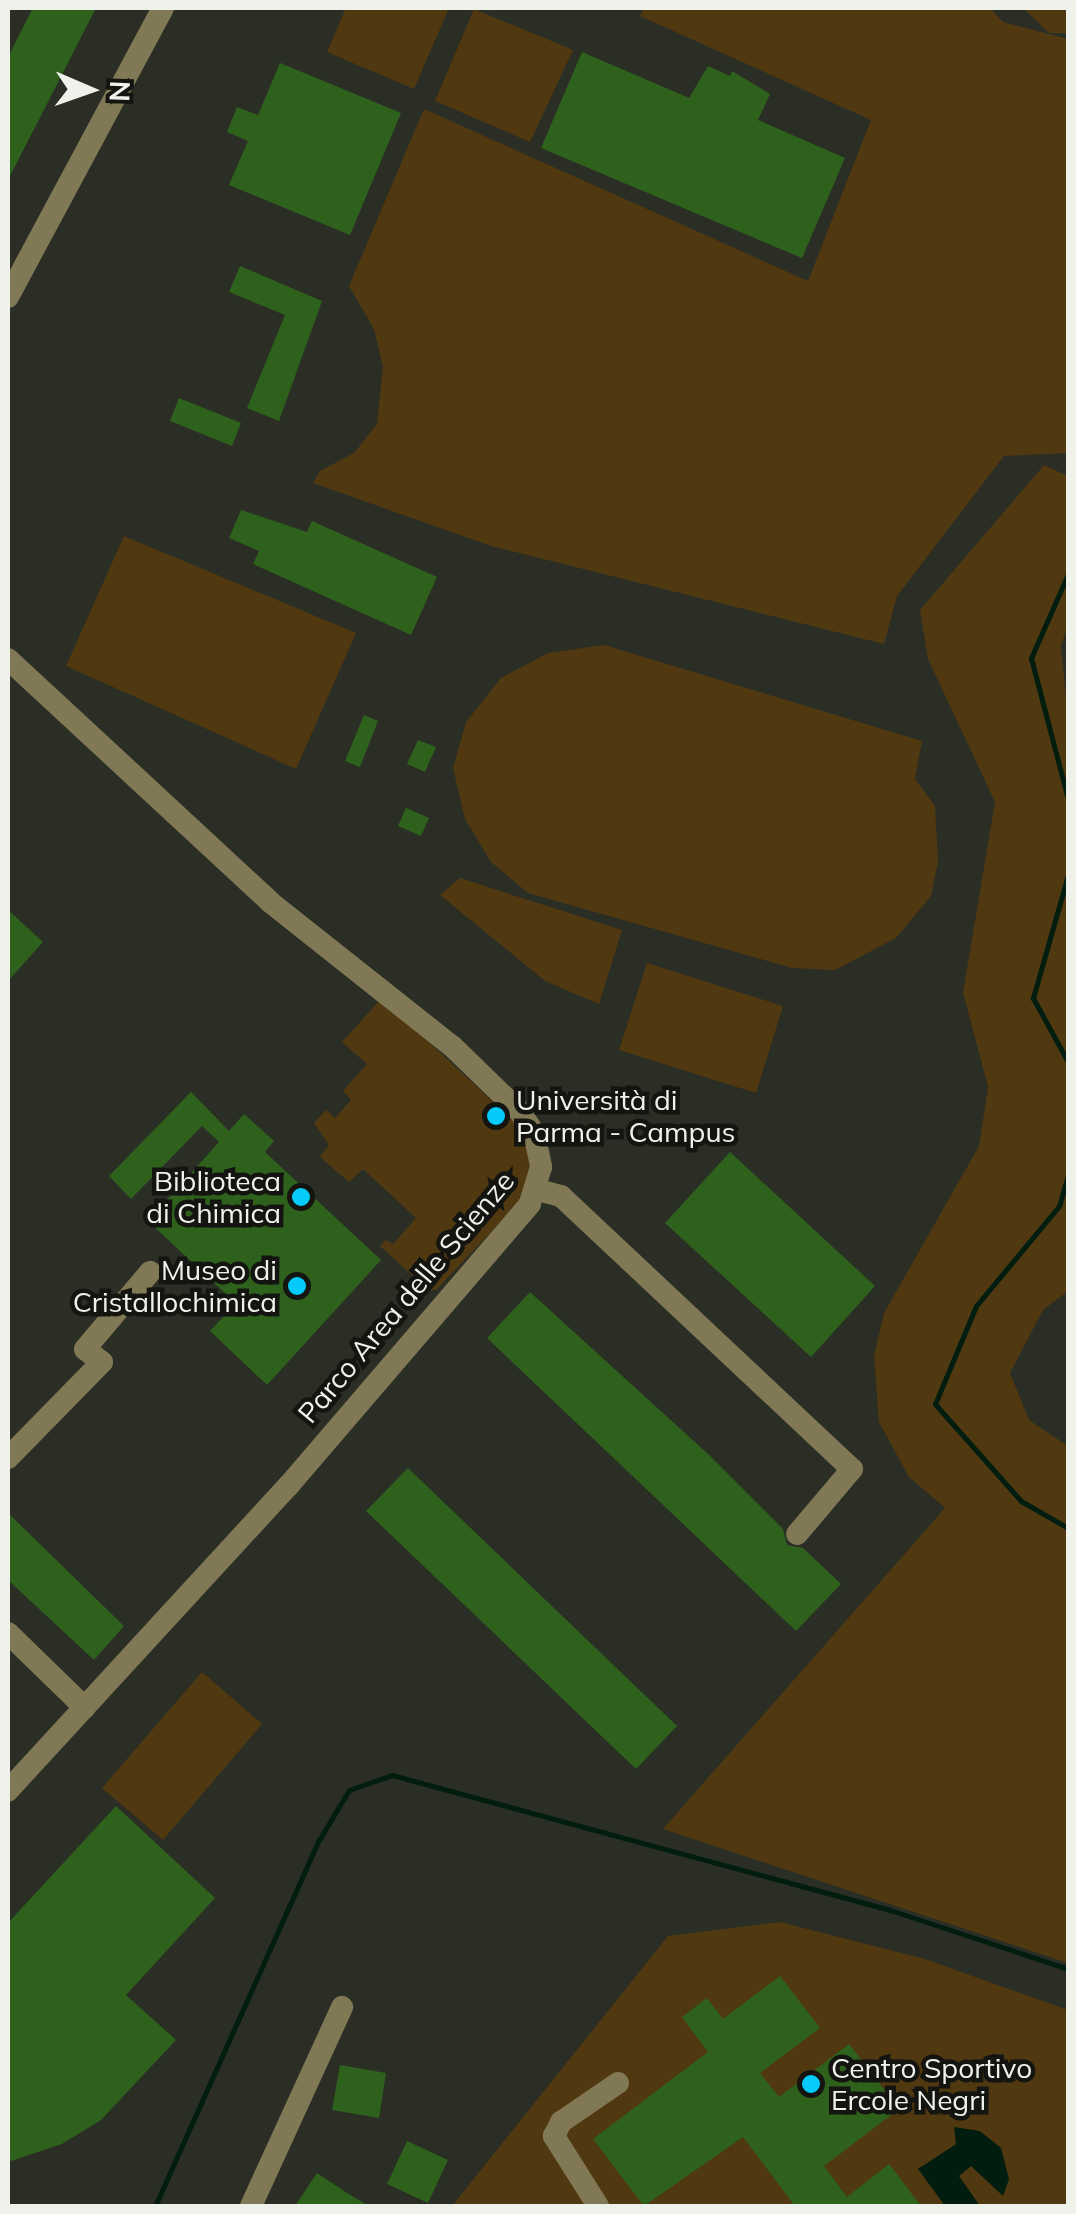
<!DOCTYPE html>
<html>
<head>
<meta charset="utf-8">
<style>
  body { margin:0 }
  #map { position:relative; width:1076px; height:2214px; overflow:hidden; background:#2b2e25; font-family:Mulish,sans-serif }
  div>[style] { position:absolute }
  .green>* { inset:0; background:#503810 }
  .water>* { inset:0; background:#001d0f }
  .stream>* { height:5px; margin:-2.5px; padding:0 2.5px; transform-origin:2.5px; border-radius:2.5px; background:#001d0f }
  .building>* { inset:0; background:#2e621c }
  .minor>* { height:22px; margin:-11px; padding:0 11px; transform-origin:11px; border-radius:11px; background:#817955 }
  .dots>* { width:28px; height:28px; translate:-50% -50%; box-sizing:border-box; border:5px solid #141511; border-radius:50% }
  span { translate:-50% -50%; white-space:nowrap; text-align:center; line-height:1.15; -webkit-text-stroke:9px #141511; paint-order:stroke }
  .poi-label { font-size:28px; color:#eff1eb }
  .left { translate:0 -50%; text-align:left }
  .right { translate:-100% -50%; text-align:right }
  .street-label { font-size:28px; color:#eff1eb }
  .frame { position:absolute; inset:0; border:10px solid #eff1eb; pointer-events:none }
  .north { position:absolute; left:40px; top:40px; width:100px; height:100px; -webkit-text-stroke:8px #141511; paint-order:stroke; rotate:92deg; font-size:28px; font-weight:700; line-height:40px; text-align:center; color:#eff1eb }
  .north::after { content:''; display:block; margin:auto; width:35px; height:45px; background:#eff1eb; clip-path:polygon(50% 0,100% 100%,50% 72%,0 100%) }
</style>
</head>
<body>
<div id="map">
  <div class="green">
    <i style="clip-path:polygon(346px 8px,449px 8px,414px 89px,327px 52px)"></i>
    <i style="clip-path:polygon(644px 8px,990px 8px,1003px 22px,1068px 39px,1068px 453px,1004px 456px,897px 596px,884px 644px,491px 546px,313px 483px,320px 471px,354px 453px,377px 424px,383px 367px,374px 329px,349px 286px,424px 109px,808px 281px,871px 120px,640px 16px)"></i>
    <i style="clip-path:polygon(1023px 8px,1068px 8px,1068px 33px,1049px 33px)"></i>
    <i style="clip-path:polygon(474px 9px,573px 50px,530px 142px,435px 101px)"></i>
    <i style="clip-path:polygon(1044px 465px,1068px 476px,1068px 624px,1061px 646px,1068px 717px,1068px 1291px,1043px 1310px,1010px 1373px,1029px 1420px,1068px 1446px,1068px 1963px,663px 1829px,945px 1508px,909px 1477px,879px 1422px,874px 1356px,884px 1313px,979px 1146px,988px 1087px,963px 992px,995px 802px,928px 659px,920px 610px)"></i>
    <i style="clip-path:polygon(124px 536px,356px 633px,296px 769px,66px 666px)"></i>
    <i style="clip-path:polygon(604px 645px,922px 741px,915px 779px,935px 806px,938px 862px,931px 896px,896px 938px,835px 970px,792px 968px,528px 893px,491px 862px,465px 819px,453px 768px,466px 722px,501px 678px,548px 653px)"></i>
    <i style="clip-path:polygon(460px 878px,622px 930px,599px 1004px,545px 981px,440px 895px)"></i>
    <i style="clip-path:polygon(647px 963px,783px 1006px,756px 1093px,619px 1050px)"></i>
    <i style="clip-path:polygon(382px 998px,523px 1130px,530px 1169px,517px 1205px,436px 1290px,428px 1290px,380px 1246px,386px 1240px,393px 1244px,416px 1218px,363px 1169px,349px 1182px,320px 1157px,329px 1145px,314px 1123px,326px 1110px,335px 1118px,351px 1100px,343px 1091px,367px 1064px,342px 1042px)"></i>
    <i style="clip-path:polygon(202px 1672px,262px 1724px,163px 1840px,102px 1788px)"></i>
    <i style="clip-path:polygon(780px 1922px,925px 1959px,1068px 2010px,1068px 2206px,452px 2206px,668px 1936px)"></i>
  </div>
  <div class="water">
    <i style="clip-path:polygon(954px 2127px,980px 2131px,1001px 2148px,1009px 2179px,1003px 2196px,971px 2166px,959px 2176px,980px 2206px,945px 2206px,918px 2169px,956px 2144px)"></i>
  </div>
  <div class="stream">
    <i style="left:1068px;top:574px;width:92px;rotate:113.8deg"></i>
    <i style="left:1031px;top:658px;width:146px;rotate:75.3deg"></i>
    <i style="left:1068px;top:875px;width:128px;rotate:105.9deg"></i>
    <i style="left:1033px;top:998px;width:73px;rotate:61.3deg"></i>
    <i style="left:1068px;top:1175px;width:32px;rotate:106deg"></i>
    <i style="left:1059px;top:1206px;width:130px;rotate:129.7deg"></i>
    <i style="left:976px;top:1306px;width:106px;rotate:112.7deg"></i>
    <i style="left:935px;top:1404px;width:130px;rotate:48.4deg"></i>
    <i style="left:1021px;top:1501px;width:54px;rotate:29.9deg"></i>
    <i style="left:155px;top:2206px;width:401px;rotate:-65.9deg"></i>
    <i style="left:319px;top:1840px;width:58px;rotate:-59deg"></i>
    <i style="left:349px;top:1790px;width:46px;rotate:-19.2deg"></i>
    <i style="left:392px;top:1775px;width:516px;rotate:15.17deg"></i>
    <i style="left:890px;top:1910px;width:188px;rotate:18.3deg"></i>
  </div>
  <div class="building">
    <i style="clip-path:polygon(33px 8px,96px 8px,8px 180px,8px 57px)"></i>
    <i style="clip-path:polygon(582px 52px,689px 98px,708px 66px,730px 76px,732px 71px,770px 94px,758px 120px,845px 158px,802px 258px,541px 148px)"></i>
    <i style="clip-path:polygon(280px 63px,401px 113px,350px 235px,229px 185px,248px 141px,227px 132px,237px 107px,258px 115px)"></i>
    <i style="clip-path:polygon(240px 266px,322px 301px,279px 421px,247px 408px,285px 315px,229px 292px)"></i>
    <i style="clip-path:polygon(179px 398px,241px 423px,232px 446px,170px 421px)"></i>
    <i style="clip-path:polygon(241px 510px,307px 532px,312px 521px,437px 577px,411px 635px,253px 564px,259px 551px,229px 538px)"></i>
    <i style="clip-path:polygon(364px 715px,378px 721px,360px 767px,345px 761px)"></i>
    <i style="clip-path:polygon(418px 740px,436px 747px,425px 772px,407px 764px)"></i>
    <i style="clip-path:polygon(406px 808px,429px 818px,421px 836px,398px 826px)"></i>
    <i style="clip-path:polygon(8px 910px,43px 942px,8px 981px)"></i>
    <i style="clip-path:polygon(191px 1092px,229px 1131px,244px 1114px,274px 1141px,265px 1152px,381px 1260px,267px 1385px,210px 1331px,226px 1314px,216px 1305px,226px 1294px,148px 1221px,219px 1142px,202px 1126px,131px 1199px,109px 1176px)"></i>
    <i style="clip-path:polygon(730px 1152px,875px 1286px,811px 1357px,665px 1223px)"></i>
    <i style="clip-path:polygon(530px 1292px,708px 1454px,783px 1529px,787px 1545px,803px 1548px,841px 1584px,796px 1631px,487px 1338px)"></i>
    <i style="clip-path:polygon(408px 1468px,677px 1726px,636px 1769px,366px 1511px)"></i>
    <i style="clip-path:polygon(8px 1513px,124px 1626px,94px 1660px,8px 1580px)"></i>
    <i style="clip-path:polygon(116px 1806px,215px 1898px,126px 1995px,176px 2040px,101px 2120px,62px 2144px,8px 2162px,8px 1923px)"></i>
    <i style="clip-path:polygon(780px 1976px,820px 2028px,760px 2073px,779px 2097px,849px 2044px,899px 2109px,824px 2166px,847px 2197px,889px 2164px,921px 2206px,795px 2206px,743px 2137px,644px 2206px,593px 2139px,708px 2052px,682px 2017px,707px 1998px,723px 2019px)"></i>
    <i style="clip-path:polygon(340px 2065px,386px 2073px,379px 2118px,332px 2110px)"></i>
    <i style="clip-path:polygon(407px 2141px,448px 2160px,428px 2203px,387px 2184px)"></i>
    <i style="clip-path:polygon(317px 2173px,347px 2193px,369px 2206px,295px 2206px)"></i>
  </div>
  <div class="minor">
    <i style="left:8px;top:297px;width:328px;rotate:-61.8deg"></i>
    <i style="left:8px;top:659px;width:357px;rotate:42.8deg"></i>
    <i style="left:270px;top:902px;width:232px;rotate:38.4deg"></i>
    <i style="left:452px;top:1046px;width:95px;rotate:44.1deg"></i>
    <i style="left:520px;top:1112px;width:25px;rotate:56deg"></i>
    <i style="left:534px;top:1133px;width:35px;rotate:78deg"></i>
    <i style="left:541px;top:1167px;width:39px;rotate:107deg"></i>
    <i style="left:530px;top:1204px;width:372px;rotate:130.6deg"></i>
    <i style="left:288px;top:1486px;width:414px;rotate:132.6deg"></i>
    <i style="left:538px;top:1190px;width:24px;rotate:15deg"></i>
    <i style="left:561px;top:1196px;width:399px;rotate:43.2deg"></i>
    <i style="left:852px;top:1469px;width:85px;rotate:130.2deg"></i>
    <i style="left:8px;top:1458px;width:134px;rotate:-45.6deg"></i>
    <i style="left:102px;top:1362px;width:21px;rotate:-143deg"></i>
    <i style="left:85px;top:1349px;width:101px;rotate:-49.8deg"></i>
    <i style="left:8px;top:1633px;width:107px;rotate:44.2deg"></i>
    <i style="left:251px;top:2206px;width:219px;rotate:-65.4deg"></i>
    <i style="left:598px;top:2206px;width:83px;rotate:-122.2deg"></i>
    <i style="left:554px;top:2136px;width:16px;rotate:-63deg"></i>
    <i style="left:561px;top:2122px;width:69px;rotate:-34.4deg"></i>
  </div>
  <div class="dots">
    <i style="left:496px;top:1116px;background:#04cbf9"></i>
    <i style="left:301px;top:1197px;background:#04cbf9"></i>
    <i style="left:297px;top:1286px;background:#04cbf9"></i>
    <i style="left:811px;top:2084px;background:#04cbf9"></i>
  </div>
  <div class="poi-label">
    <span class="left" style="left:516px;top:1116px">Università di<br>Parma - Campus</span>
    <span class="right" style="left:281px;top:1197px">Biblioteca<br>di Chimica</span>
    <span class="right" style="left:277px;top:1286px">Museo di<br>Cristallochimica</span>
    <span class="left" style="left:831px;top:2084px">Centro Sportivo<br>Ercole Negri</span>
  </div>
  <div class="street-label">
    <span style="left:406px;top:1297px;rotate:-50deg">Parco Area delle Scienze</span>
  </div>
  <div class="frame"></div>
  <div class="north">N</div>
</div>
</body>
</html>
